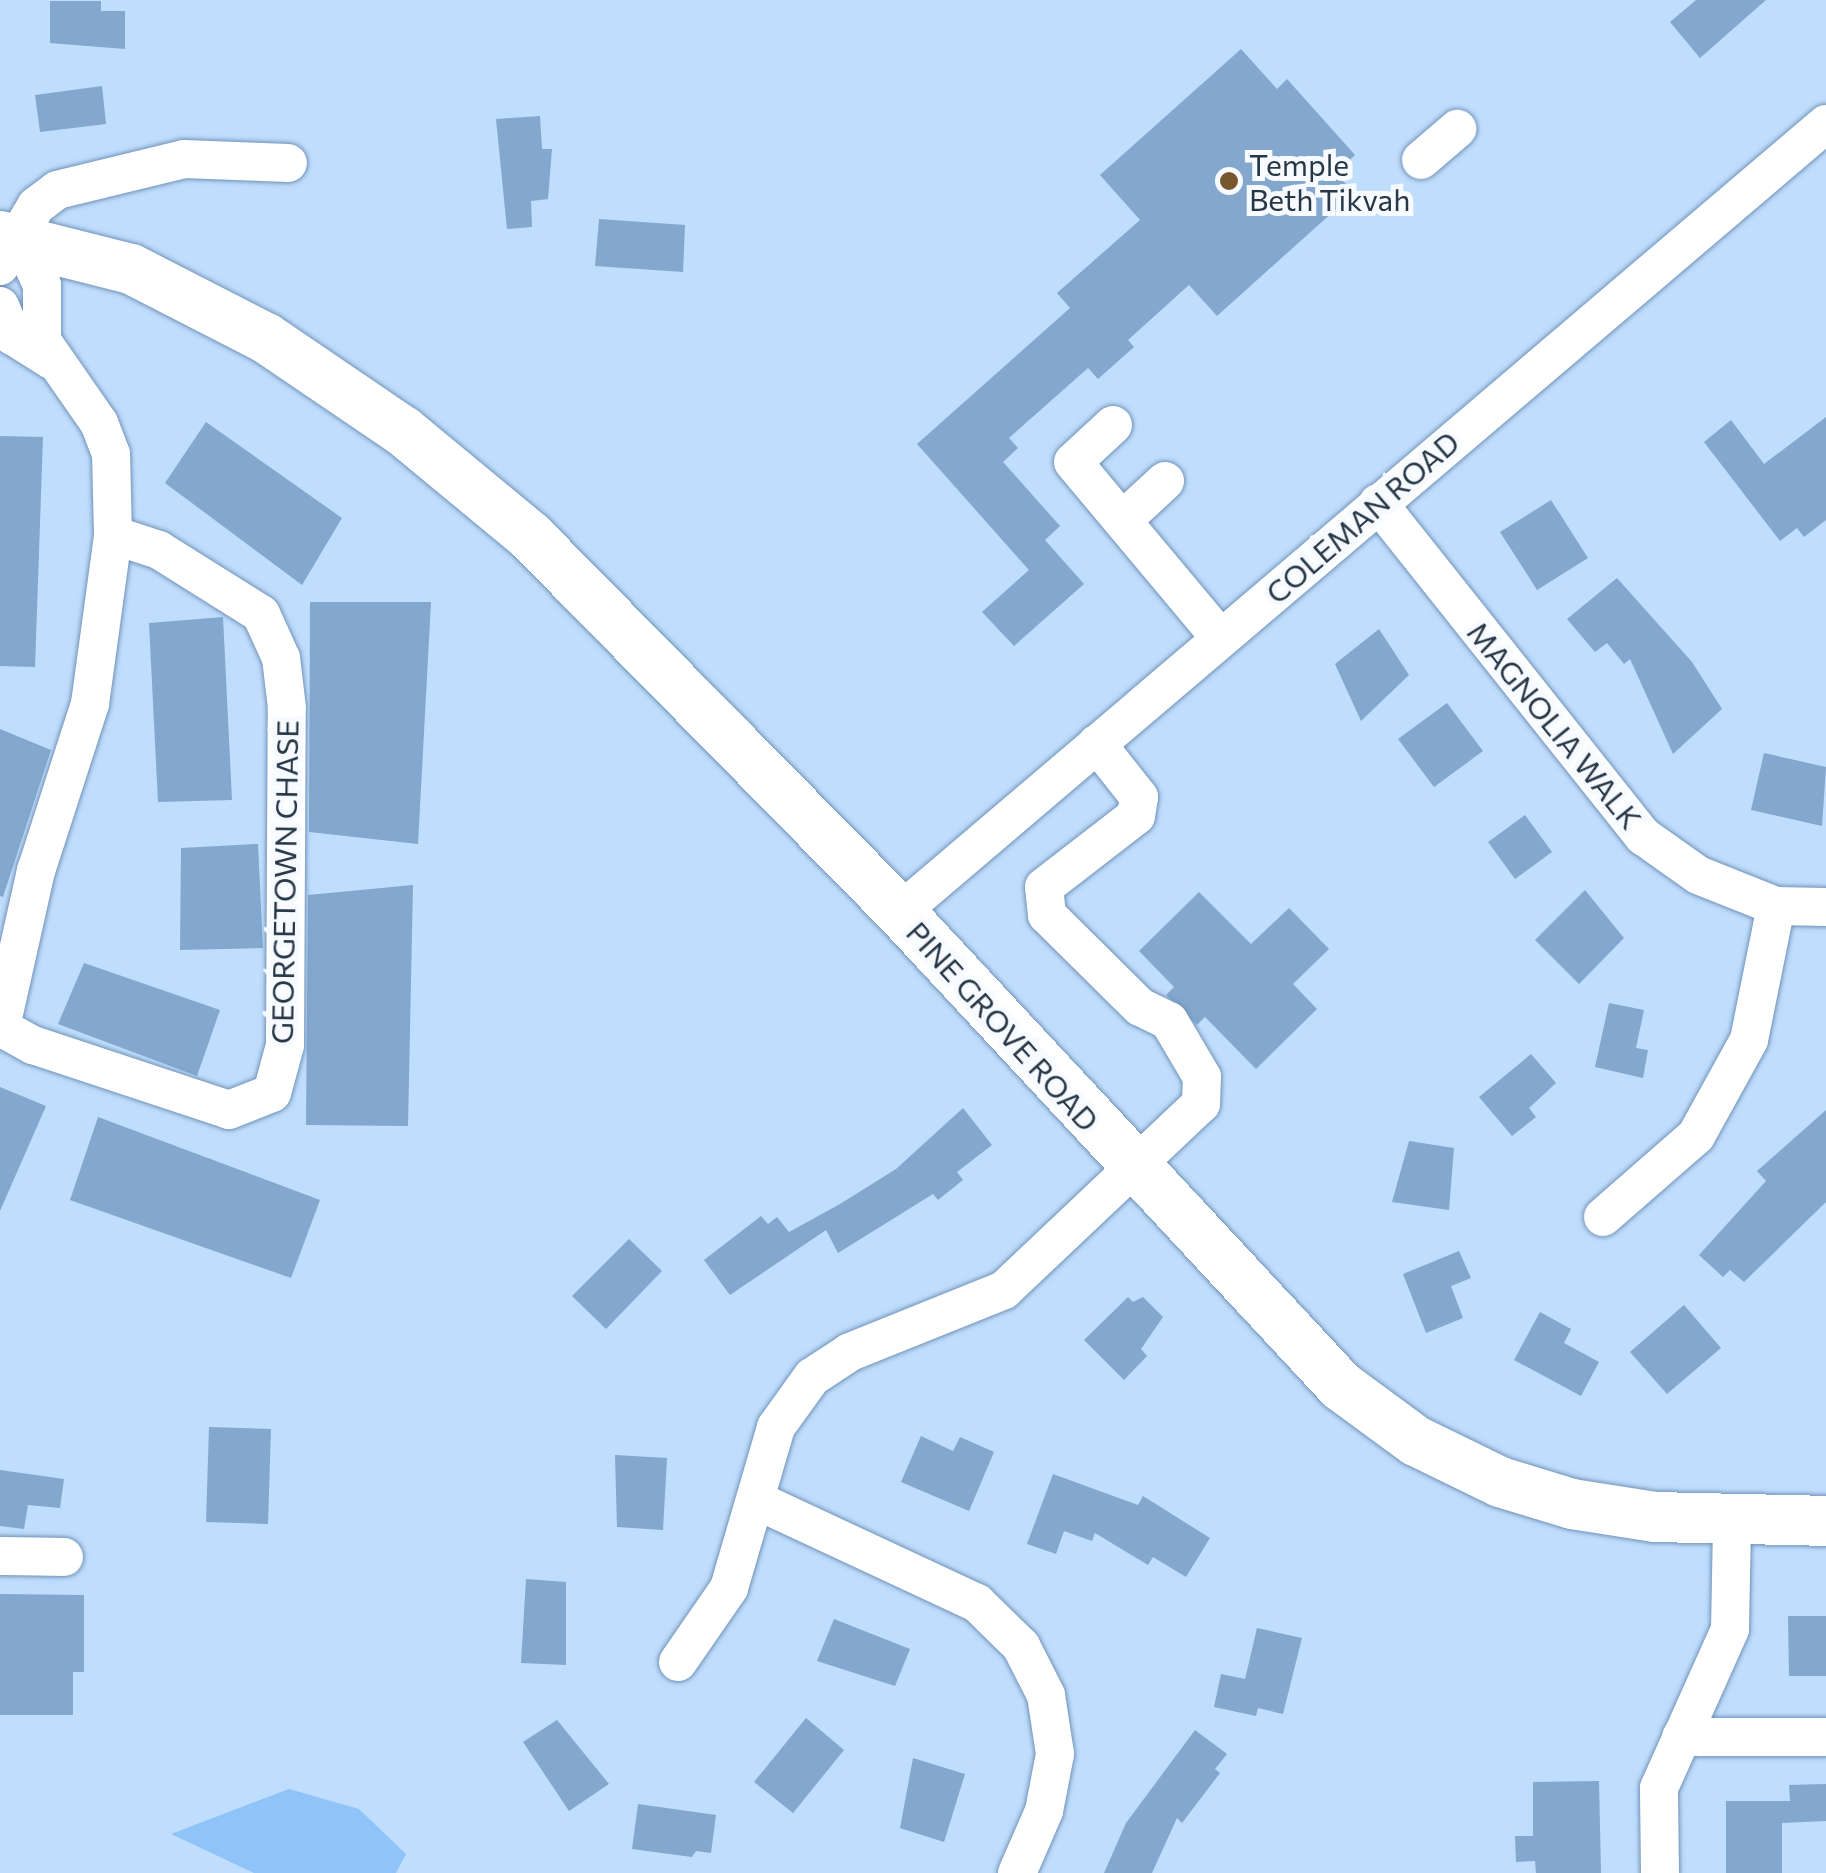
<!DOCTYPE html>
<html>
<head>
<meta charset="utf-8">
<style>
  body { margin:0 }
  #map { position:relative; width:1826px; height:1873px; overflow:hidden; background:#bfddfd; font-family:Commissioner,sans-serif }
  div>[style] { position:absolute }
  .water>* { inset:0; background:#90c3f8 }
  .building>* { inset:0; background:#84a7cd }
  .roads { filter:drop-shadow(0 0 2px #7093b8) drop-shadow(0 0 2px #7093b8) }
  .minor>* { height:38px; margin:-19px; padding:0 19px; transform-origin:19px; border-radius:19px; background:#fff }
  .major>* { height:50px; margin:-25px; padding:0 25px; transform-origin:25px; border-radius:25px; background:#fff }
  .dots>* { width:28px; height:28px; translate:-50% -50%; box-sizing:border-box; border:5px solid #f7fbff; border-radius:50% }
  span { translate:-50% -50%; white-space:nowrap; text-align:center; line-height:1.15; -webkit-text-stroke:10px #f7fbff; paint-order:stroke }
  .poi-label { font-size:30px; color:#283746 }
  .left { translate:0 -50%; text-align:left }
  .street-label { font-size:30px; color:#283746 }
</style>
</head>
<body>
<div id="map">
  <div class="water">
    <i style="clip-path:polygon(289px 1789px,359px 1809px,406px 1854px,396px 1873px,254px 1873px,171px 1834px)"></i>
  </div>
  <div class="building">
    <i style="clip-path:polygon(1696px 0,1766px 0,1700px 58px,1670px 22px)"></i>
    <i style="clip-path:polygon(50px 1px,101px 1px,101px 11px,125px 11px,125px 49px,50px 43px)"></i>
    <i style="clip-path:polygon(1241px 49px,1277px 89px,1287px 79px,1355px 155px,1336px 173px,1354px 193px,1217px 316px,1189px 285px,1128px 340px,1134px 347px,1098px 379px,1088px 368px,1009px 438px,1018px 448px,1003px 462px,1060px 526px,1045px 540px,1084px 584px,1014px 646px,982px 612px,1029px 570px,917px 444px,1070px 308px,1057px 293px,1140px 220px,1100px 175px)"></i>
    <i style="clip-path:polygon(102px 86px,106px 124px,40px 132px,35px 95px)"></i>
    <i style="clip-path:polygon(540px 116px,542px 149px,552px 149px,548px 199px,531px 201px,532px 227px,507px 229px,496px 119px)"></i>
    <i style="clip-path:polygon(599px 219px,685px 225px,683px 272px,595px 266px)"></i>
    <i style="clip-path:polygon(1826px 417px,1826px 520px,1804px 537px,1797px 528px,1780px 541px,1704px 442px,1731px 420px,1764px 464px)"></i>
    <i style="clip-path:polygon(206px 422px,342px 518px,302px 585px,165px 483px)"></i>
    <i style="clip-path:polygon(0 436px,43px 437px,35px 667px,0 666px)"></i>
    <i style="clip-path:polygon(1551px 500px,1588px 558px,1537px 590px,1500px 532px)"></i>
    <i style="clip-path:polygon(1617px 578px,1692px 662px,1722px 709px,1673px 754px,1630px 659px,1624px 664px,1607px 643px,1595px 652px,1567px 619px)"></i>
    <i style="clip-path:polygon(310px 602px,431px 602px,418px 844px,309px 832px)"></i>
    <i style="clip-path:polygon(223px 617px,232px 800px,158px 802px,149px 623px)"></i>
    <i style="clip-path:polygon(1379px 629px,1409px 675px,1361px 721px,1335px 664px)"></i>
    <i style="clip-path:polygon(1447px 703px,1483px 751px,1434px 787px,1398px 739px)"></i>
    <i style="clip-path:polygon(0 729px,51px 750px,3px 897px,0 896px)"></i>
    <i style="clip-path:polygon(1764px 753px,1826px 767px,1822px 826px,1751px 810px)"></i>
    <i style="clip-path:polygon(1525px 815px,1552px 852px,1515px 879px,1488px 842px)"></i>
    <i style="clip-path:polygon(258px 844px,263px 948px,180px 950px,181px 848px)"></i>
    <i style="clip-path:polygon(413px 885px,408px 1126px,306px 1125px,308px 895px)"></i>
    <i style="clip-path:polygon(1585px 890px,1624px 938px,1579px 984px,1535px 940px)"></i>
    <i style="clip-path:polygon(1199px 892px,1251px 944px,1289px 908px,1329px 949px,1293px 984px,1317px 1009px,1256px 1069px,1205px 1017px,1197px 1025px,1166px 995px,1174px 987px,1139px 951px)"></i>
    <i style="clip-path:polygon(84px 963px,220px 1010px,197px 1076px,58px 1024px)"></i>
    <i style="clip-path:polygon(1609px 1003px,1644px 1010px,1636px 1048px,1648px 1050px,1643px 1078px,1595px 1067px)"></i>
    <i style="clip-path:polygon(1531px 1054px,1556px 1083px,1529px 1108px,1536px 1117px,1512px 1136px,1479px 1097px)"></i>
    <i style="clip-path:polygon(0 1087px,46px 1106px,0 1211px)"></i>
    <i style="clip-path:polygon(963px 1108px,992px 1145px,957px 1172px,963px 1180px,938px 1200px,933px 1194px,838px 1253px,826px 1230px,730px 1295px,704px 1260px,761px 1216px,768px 1224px,777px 1217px,789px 1232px,840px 1204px,896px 1169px)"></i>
    <i style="clip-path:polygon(1826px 1110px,1826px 1202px,1744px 1282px,1730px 1270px,1723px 1277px,1699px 1255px,1766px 1181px,1757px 1171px)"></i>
    <i style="clip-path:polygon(98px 1117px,320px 1200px,291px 1278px,70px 1200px)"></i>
    <i style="clip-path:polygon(1409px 1141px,1454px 1148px,1449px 1210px,1392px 1202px)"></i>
    <i style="clip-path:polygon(629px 1239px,662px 1271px,606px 1329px,572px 1296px)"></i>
    <i style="clip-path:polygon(1459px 1251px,1471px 1278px,1451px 1286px,1463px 1318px,1426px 1333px,1403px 1274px)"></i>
    <i style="clip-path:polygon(1128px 1297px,1133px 1302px,1143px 1297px,1163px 1317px,1141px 1349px,1147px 1356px,1124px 1380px,1084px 1340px)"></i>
    <i style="clip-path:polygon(1684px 1305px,1721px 1348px,1667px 1394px,1630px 1352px)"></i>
    <i style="clip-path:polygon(1540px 1312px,1571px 1329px,1564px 1343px,1599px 1362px,1581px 1396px,1514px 1360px)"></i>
    <i style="clip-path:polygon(209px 1427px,271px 1429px,268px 1524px,206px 1522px)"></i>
    <i style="clip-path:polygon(921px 1436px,953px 1451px,960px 1437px,994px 1452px,969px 1511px,901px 1482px)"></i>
    <i style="clip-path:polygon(615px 1455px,667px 1458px,663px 1530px,617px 1527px)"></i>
    <i style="clip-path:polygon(0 1470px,64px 1479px,60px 1508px,28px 1505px,24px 1529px,0 1526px)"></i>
    <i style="clip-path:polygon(1053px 1474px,1138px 1505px,1143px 1496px,1210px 1538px,1186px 1577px,1153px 1557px,1148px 1565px,1095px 1533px,1092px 1541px,1064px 1531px,1056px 1554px,1027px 1544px)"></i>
    <i style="clip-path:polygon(526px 1579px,566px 1582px,566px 1665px,521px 1663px)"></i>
    <i style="clip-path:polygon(0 1594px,84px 1595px,84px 1672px,73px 1672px,73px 1715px,0 1715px)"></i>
    <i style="clip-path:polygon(1788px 1616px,1826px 1616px,1826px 1676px,1789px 1676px)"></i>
    <i style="clip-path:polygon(834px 1619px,910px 1649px,895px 1686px,817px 1661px)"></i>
    <i style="clip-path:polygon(1257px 1628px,1302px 1638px,1283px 1714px,1258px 1708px,1256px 1716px,1214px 1707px,1221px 1674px,1245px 1679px)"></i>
    <i style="clip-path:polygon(806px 1718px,844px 1750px,793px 1813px,754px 1782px)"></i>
    <i style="clip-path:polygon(557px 1720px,609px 1784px,569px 1811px,523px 1742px)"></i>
    <i style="clip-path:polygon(1195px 1730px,1227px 1754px,1215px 1769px,1220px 1773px,1182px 1823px,1177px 1818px,1152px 1873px,1104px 1873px,1126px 1823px)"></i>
    <i style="clip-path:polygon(913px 1758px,965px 1774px,944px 1842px,900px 1828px)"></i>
    <i style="clip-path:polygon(1599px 1781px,1601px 1873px,1536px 1873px,1535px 1861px,1516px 1862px,1515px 1836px,1533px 1836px,1533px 1782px)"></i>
    <i style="clip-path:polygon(1826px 1784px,1826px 1821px,1782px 1823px,1782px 1873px,1726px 1873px,1726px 1801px,1790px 1801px,1789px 1785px)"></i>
    <i style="clip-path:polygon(638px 1804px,716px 1815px,711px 1853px,696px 1851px,692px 1857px,632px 1849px)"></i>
  </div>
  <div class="roads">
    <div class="minor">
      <i style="left:1421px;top:160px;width:48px;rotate:-40.7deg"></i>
      <i style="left:0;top:266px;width:70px;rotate:-59deg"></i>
      <i style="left:36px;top:206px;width:26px;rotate:-37deg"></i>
      <i style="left:57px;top:190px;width:131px;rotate:-13.7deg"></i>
      <i style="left:184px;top:159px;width:104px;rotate:2.2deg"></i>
      <i style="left:0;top:306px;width:33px;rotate:67deg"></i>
      <i style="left:13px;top:336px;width:45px;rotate:32.3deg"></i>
      <i style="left:1113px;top:425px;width:54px;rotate:137.2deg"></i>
      <i style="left:1073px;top:462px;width:229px;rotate:50.1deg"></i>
      <i style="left:1378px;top:503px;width:426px;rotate:51.5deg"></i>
      <i style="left:1643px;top:836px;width:67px;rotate:35.3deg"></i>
      <i style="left:1698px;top:875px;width:84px;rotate:21.7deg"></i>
      <i style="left:1776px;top:906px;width:50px;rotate:1.1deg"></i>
      <i style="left:1124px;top:519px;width:56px;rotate:-42.8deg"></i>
      <i style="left:900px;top:912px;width:1216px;rotate:-40.4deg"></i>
      <i style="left:0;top:1027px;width:38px;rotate:29deg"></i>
      <i style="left:33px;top:1045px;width:206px;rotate:18.3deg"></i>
      <i style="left:229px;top:1110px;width:46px;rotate:-21.6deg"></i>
      <i style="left:272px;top:1093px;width:50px;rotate:-74.8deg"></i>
      <i style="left:285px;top:1045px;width:337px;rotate:-89.7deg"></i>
      <i style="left:287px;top:708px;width:50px;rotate:-96.8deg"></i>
      <i style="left:281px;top:658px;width:48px;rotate:-114.4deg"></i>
      <i style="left:261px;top:614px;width:120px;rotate:-147.9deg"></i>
      <i style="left:159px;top:550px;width:48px;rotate:-161.9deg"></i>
      <i style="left:113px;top:535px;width:81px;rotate:-91.4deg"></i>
      <i style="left:111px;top:454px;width:33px;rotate:-111deg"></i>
      <i style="left:99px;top:423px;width:100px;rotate:-124.8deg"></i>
      <i style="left:42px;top:341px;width:56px;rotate:-90deg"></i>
      <i style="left:42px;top:285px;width:51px;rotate:-114.5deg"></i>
      <i style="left:1px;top:1027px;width:160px;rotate:-77.4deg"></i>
      <i style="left:36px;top:871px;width:176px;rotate:-72.1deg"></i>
      <i style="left:90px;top:704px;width:171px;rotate:-82.2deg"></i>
      <i style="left:1603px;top:1217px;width:123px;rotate:-41.1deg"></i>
      <i style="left:1696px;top:1136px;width:110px;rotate:-61.1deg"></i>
      <i style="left:1749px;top:1040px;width:137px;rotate:-78.6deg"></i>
      <i style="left:758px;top:1501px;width:242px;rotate:25deg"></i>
      <i style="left:977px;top:1603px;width:62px;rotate:44.3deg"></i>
      <i style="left:1021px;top:1646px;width:55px;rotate:63deg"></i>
      <i style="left:1046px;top:1695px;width:60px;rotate:81.3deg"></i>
      <i style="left:1055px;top:1754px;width:58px;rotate:100.9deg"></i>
      <i style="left:1044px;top:1811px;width:68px;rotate:113.5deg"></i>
      <i style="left:0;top:1556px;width:64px;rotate:0.9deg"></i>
      <i style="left:678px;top:1662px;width:90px;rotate:-55.4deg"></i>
      <i style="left:729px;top:1588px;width:168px;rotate:-73.7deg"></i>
      <i style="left:776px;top:1427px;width:62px;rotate:-54.2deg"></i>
      <i style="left:812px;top:1377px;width:45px;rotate:-33.3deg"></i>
      <i style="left:850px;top:1352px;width:166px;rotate:-21.9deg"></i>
      <i style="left:1004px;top:1290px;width:271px;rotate:-43.4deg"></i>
      <i style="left:1201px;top:1104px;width:27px;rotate:-88deg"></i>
      <i style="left:1202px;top:1077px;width:65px;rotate:-120.5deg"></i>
      <i style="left:1169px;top:1021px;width:32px;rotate:-154deg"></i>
      <i style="left:1140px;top:1007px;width:131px;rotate:-135.3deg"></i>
      <i style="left:1047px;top:915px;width:28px;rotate:-96deg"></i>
      <i style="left:1044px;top:887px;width:116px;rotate:-37.7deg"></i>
      <i style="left:1136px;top:816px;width:19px;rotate:-81deg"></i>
      <i style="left:1139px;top:797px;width:68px;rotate:-128.4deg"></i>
      <i style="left:1681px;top:1737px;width:145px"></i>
      <i style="left:1660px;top:1873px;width:85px;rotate:-90.7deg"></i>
      <i style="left:1659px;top:1788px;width:174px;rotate:-65.9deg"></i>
      <i style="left:1730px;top:1629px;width:108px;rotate:-88.9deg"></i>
    </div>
    <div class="major">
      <i style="left:0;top:236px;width:135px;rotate:14.1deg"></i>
      <i style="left:131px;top:269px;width:152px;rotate:27.1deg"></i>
      <i style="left:266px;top:338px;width:166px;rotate:34.2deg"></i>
      <i style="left:403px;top:431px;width:165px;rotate:39.6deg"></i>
      <i style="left:530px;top:536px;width:528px;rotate:45.46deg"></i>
      <i style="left:900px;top:912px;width:647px;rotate:47.07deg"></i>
      <i style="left:1341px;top:1386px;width:93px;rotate:36.3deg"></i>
      <i style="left:1416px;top:1441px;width:93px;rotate:26deg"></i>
      <i style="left:1500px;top:1482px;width:75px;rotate:17deg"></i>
      <i style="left:1572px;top:1504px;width:84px;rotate:8.9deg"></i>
      <i style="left:1655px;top:1517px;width:171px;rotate:1.3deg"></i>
    </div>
  </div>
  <div class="dots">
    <i style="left:1229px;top:181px;background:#78572e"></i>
  </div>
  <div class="poi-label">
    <span class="left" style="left:1249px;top:181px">Temple<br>Beth Tikvah</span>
  </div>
  <div class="street-label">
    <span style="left:1362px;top:517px;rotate:-41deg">COLEMAN ROAD</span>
    <span style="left:1555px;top:725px;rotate:51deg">MAGNOLIA WALK</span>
    <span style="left:284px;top:882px;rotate:-89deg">GEORGETOWN CHASE</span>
    <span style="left:1003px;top:1026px;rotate:48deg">PINE GROVE ROAD</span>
  </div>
</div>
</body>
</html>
